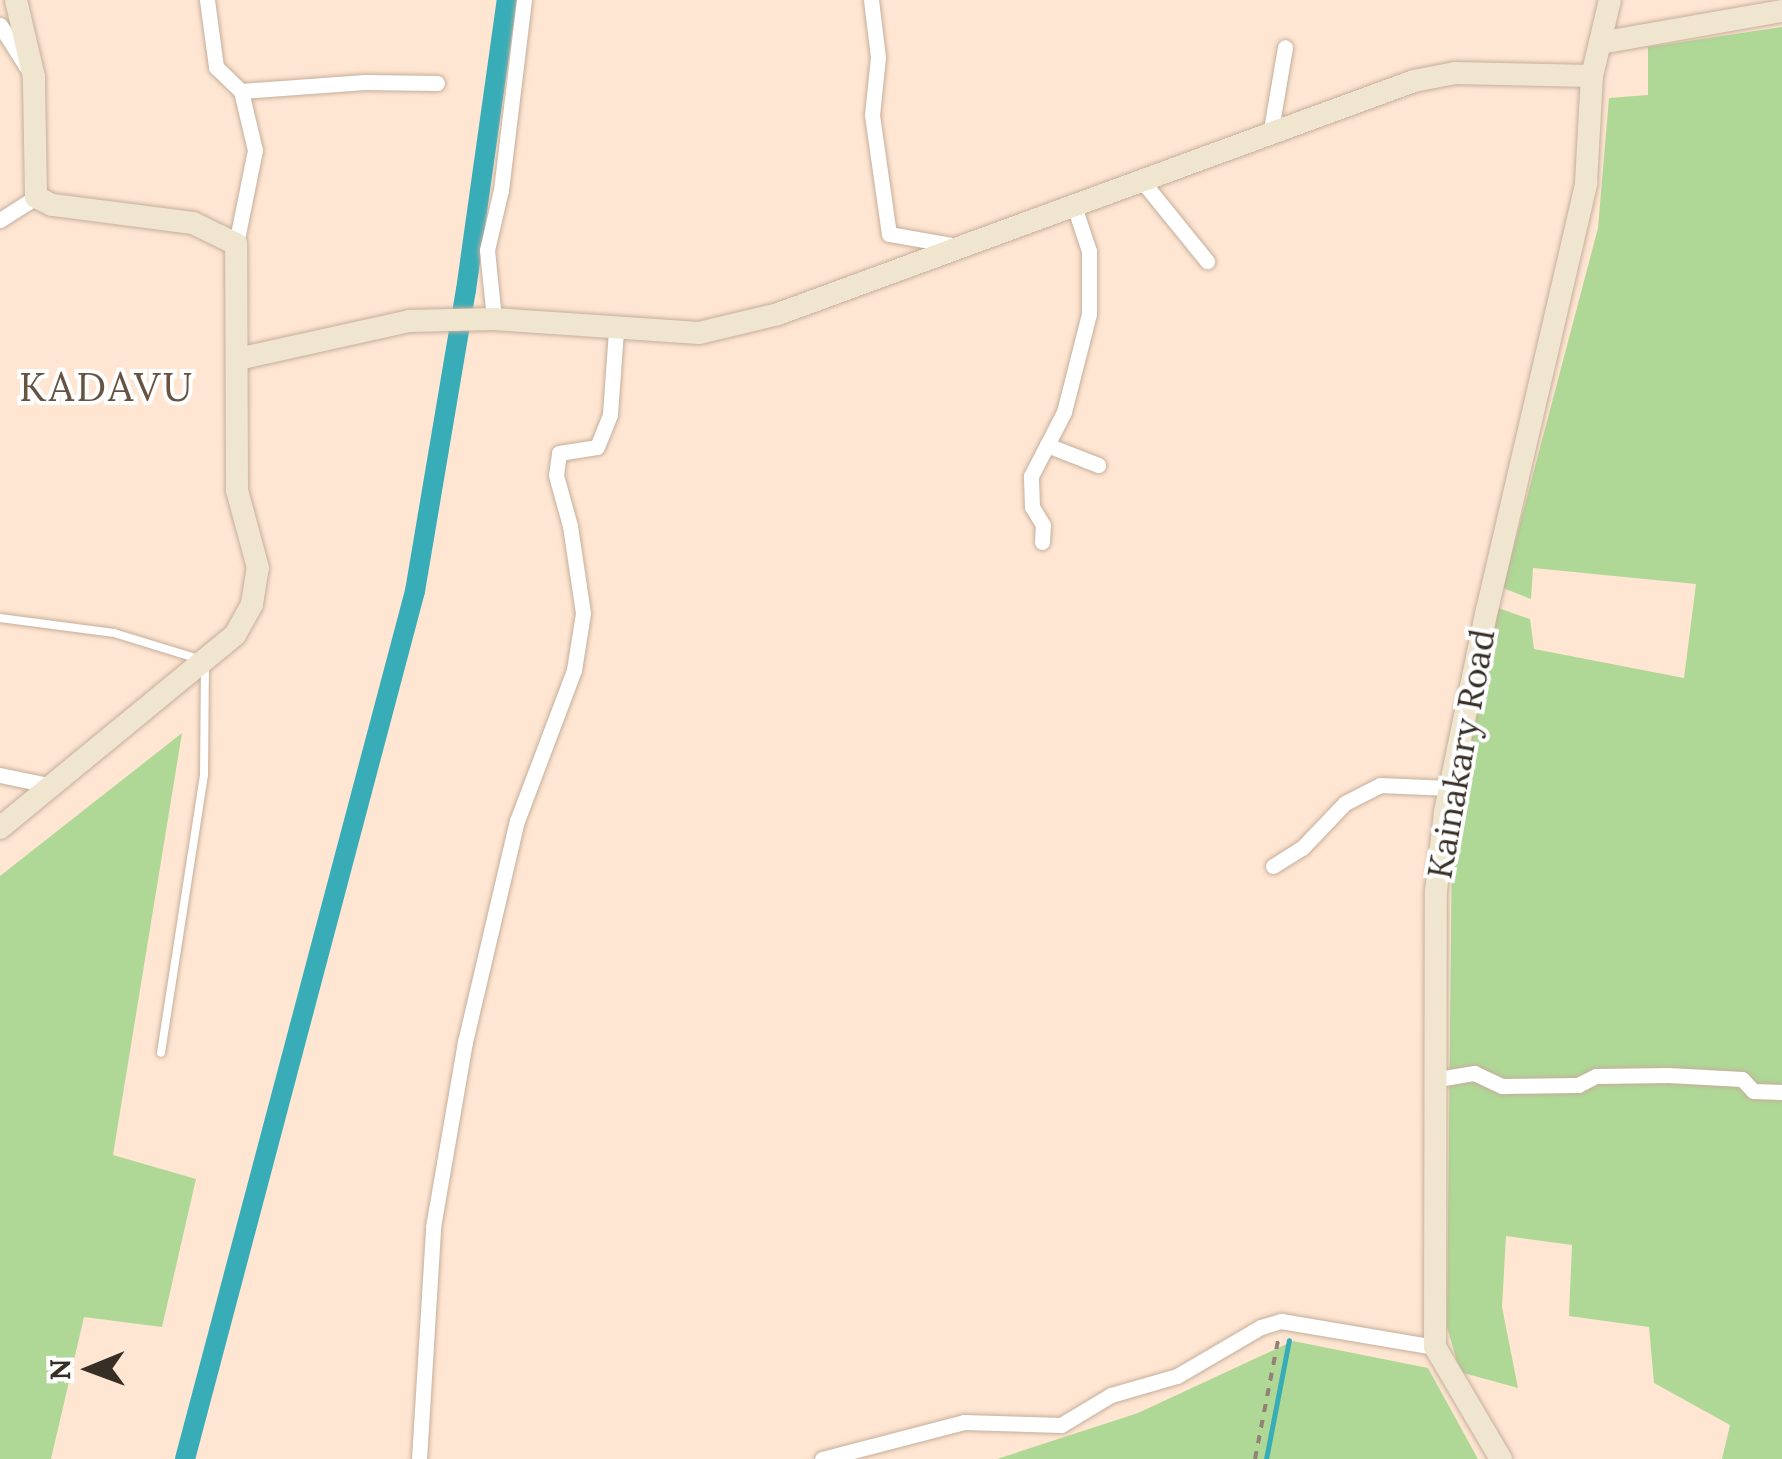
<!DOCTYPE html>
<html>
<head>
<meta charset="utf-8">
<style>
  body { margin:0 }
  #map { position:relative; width:1782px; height:1459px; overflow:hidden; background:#fee6d2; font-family:Lora,serif }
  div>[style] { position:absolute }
  .green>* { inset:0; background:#afd896 }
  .stream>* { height:5px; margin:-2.5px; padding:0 2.5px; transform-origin:2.5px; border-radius:2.5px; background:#38adb8 }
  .canal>* { height:20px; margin:-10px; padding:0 10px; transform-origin:10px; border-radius:10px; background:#38adb8 }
  .path>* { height:4px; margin-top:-2px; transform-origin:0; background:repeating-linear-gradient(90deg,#928275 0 8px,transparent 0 16px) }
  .roads { filter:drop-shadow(0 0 2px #c5ae9b) drop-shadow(0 0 2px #c5ae9b) }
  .lane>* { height:8px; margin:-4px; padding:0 4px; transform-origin:4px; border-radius:4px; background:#fff }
  .street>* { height:15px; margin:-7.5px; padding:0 7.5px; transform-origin:7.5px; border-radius:7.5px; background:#fff }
  .secondary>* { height:22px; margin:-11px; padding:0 11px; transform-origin:11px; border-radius:11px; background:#f0e6d0 }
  span { translate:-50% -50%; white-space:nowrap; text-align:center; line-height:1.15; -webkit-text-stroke:8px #fff; paint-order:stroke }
  .street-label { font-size:35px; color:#372e26 }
  .quarter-label { font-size:40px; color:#665341; letter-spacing:2.5px }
  .north { position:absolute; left:40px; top:1319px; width:100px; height:100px; -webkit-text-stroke:8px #fff; paint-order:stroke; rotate:269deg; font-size:28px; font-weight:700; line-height:40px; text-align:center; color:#372e26 }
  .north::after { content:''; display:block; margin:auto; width:35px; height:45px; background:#372e26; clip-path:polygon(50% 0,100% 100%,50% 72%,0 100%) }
</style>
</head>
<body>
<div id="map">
  <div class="green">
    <i style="clip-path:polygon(1782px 27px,1782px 1459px,1722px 1459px,1730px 1425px,1654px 1383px,1649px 1327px,1569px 1316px,1572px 1245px,1506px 1236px,1502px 1307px,1518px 1388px,1460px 1372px,1447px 1327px,1452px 837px,1498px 608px,1530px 619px,1534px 649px,1684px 678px,1696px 584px,1533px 568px,1531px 599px,1503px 588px,1598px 228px,1609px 98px,1648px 95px,1648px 47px)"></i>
    <i style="clip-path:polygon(182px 733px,113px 1155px,196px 1179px,162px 1327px,84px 1317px,51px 1459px,0 1459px,0 876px)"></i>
    <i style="clip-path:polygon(1293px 1341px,1428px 1368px,1478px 1459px,997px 1459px,1138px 1413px)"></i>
  </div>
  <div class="stream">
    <i style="left:1266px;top:1459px;width:121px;rotate:-79.1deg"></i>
  </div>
  <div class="canal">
    <i style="left:185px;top:1459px;width:898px;rotate:-75.16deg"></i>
    <i style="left:415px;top:591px;width:305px;rotate:-80.4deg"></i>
    <i style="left:466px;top:290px;width:293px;rotate:-82deg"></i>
  </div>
  <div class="path">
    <i style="left:1255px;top:1459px;width:125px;rotate:-79deg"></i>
  </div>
  <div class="roads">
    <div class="lane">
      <i style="left:0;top:618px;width:115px;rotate:7.5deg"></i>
      <i style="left:114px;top:633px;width:95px;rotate:17.1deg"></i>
      <i style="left:205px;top:661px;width:114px;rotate:90.5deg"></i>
      <i style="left:204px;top:775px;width:281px;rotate:98.8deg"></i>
    </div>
    <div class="street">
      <i style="left:207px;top:0;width:68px;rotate:82.3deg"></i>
      <i style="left:216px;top:67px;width:35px;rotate:44deg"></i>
      <i style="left:241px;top:91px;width:61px;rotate:76.7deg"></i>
      <i style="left:255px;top:150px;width:96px;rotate:101.4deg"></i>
      <i style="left:871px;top:0;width:57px;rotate:83deg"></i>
      <i style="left:878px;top:57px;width:58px;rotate:95.9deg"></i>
      <i style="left:872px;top:115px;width:120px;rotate:81.9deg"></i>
      <i style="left:889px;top:234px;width:70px;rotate:9.9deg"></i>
      <i style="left:0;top:25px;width:49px;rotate:57.6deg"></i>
      <i style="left:241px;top:91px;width:124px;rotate:-4.2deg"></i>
      <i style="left:365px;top:82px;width:72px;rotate:0.8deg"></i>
      <i style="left:1270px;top:135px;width:89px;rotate:-80.3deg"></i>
      <i style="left:1143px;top:182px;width:102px;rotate:51deg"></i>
      <i style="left:0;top:220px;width:43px;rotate:-32.6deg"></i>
      <i style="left:494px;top:319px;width:69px;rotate:-95.8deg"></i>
      <i style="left:487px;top:250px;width:62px;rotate:-76.9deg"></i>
      <i style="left:501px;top:190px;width:191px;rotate:-83.1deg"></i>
      <i style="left:1047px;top:445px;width:55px;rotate:21.4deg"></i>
      <i style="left:1042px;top:542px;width:17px;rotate:-87deg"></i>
      <i style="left:1043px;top:525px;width:21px;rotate:-121deg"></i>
      <i style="left:1032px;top:507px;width:31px;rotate:-92deg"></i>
      <i style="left:1031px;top:476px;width:72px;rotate:-62.7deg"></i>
      <i style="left:1064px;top:412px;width:101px;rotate:-75.7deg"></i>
      <i style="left:1089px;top:314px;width:63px;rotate:-90deg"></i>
      <i style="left:1089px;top:251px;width:44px;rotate:-108.4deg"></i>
      <i style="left:0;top:775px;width:53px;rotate:11.9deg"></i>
      <i style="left:1273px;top:866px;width:34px;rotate:-32deg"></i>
      <i style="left:1302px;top:848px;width:62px;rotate:-46.3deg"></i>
      <i style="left:1345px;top:803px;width:39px;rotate:-27deg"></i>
      <i style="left:1380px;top:785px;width:69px;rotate:2.5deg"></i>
      <i style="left:1432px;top:1080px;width:43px;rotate:-9.5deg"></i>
      <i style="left:1474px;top:1073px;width:31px;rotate:25deg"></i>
      <i style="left:1502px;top:1086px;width:76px;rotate:-0.8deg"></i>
      <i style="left:1578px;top:1085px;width:20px;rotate:-27deg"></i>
      <i style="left:1596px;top:1076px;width:72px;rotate:-0.8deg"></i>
      <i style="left:1668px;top:1075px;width:74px;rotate:3.1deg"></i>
      <i style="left:1742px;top:1079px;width:16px;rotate:47deg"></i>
      <i style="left:1753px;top:1091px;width:29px;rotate:2deg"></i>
      <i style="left:419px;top:1459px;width:232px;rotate:-86.5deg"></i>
      <i style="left:433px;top:1227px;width:188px;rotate:-80.2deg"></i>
      <i style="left:465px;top:1042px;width:227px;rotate:-76.8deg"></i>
      <i style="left:517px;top:821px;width:161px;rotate:-69.3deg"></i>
      <i style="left:574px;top:670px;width:58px;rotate:-81deg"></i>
      <i style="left:583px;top:613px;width:88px;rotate:-98.5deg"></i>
      <i style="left:570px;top:526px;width:53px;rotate:-105.4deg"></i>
      <i style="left:556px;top:475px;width:22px;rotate:-82deg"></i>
      <i style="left:559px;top:453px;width:38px;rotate:-9deg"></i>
      <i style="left:597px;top:447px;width:35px;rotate:-68deg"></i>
      <i style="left:610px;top:414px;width:84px;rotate:-85.9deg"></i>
      <i style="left:822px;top:1459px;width:147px;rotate:-14.6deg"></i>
      <i style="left:964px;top:1422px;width:97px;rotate:1.8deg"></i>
      <i style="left:1061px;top:1425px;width:58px;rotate:-31deg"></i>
      <i style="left:1111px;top:1395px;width:69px;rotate:-16.1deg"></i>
      <i style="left:1177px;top:1376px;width:97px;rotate:-30.3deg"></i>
      <i style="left:1261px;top:1327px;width:21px;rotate:-17deg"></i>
      <i style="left:1281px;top:1321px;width:156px;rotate:9.6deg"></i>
    </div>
    <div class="secondary">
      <i style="left:1600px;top:43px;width:185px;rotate:-10deg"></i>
      <i style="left:238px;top:359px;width:175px;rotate:-12.5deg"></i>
      <i style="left:409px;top:321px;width:85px;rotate:-1.3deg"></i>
      <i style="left:494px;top:319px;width:205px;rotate:3.9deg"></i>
      <i style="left:699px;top:333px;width:81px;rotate:-13.5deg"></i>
      <i style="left:778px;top:314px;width:677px;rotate:-20.12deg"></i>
      <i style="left:1414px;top:81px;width:42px;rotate:-11deg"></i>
      <i style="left:1455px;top:73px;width:137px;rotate:1.3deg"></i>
      <i style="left:0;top:828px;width:304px;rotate:-39.4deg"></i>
      <i style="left:235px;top:635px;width:35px;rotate:-61deg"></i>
      <i style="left:252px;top:604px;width:36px;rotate:-81deg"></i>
      <i style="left:258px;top:568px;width:81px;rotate:-105.1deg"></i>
      <i style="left:237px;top:490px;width:246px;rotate:-90.2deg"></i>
      <i style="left:236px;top:244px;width:48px;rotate:-154deg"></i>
      <i style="left:193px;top:223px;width:142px;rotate:-172.7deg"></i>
      <i style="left:52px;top:205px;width:18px;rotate:-153deg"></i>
      <i style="left:36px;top:197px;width:120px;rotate:-91deg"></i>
      <i style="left:34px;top:77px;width:79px;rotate:-103.2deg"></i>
      <i style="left:1501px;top:1459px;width:130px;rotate:-120.5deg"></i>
      <i style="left:1435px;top:1347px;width:456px;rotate:-89.9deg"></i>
      <i style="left:1436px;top:891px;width:80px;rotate:-83.5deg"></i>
      <i style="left:1445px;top:812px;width:206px;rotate:-78.3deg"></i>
      <i style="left:1487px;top:610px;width:438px;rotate:-76.9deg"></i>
      <i style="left:1586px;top:183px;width:107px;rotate:-86.8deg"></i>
      <i style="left:1592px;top:76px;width:78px;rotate:-76.7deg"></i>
    </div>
  </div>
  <div class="street-label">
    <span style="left:1461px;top:754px;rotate:-80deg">Kainakary Road</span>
  </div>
  <div class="quarter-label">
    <span style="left:107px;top:387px">KADAVU</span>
  </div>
  <div class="north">N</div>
</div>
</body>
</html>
